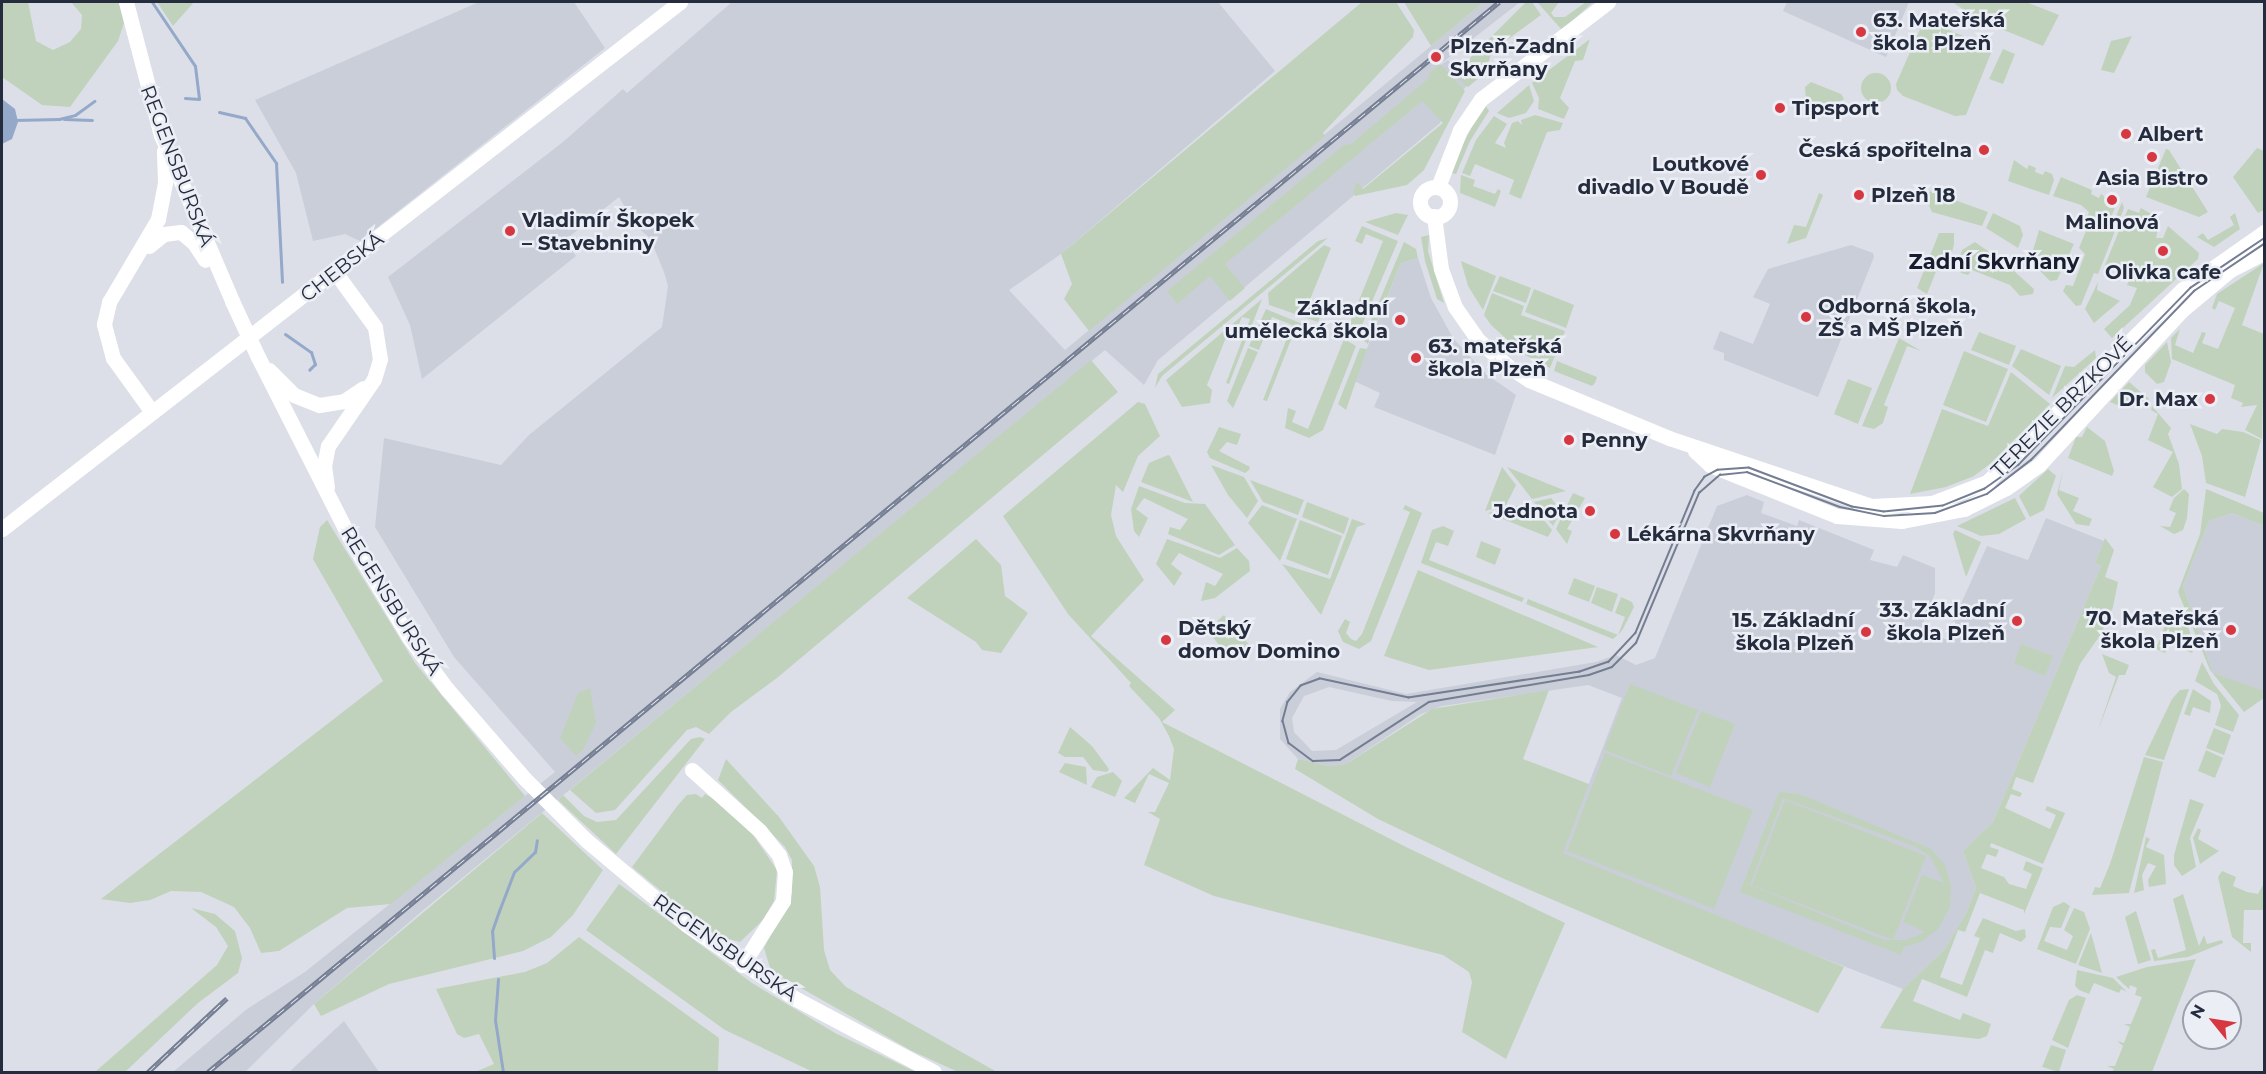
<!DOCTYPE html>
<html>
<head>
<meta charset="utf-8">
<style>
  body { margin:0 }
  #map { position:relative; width:2266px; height:1074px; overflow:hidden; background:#dcdfe7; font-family:Montserrat,sans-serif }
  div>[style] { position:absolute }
  .built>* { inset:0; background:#caced9 }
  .green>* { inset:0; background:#c0d2bc }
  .round { border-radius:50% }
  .water>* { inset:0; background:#94a9ca }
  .stream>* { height:3px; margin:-1.5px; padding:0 1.5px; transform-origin:1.5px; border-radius:1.5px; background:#94a9ca }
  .secondary>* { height:15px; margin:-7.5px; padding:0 7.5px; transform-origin:7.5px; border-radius:7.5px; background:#fff }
  .secondary>.ring { margin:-7.5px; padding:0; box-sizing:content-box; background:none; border:15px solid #fff; border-radius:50% }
  .tram>* { height:1.5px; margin:-0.75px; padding:0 0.75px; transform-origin:0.75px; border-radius:0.75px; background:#747d92 }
  .rail>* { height:5px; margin-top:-2.5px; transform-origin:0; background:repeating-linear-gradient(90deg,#ebeef5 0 9px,#747d92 0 18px); box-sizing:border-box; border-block:2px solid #747d92 }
  .secondary-bridge>* { height:15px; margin:-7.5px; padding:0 7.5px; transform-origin:7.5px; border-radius:7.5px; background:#fff }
  .dots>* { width:16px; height:16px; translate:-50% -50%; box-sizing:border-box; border:3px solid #ebeef5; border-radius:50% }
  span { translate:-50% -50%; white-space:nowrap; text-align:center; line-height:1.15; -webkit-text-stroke:5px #ebeef5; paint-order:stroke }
  .poi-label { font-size:20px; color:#252c3e; font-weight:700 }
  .left { translate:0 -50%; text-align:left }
  .right { translate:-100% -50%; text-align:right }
  .street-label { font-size:20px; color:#252c3e }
  .neighbourhood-label { font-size:21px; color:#171d2f; font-weight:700 }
  .frame { position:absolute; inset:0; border:3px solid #252c3e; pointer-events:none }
  .north { position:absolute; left:2182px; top:990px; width:60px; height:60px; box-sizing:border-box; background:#ebeef5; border:2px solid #9ca0ac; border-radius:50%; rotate:300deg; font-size:16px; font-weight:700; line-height:24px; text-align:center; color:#252c3e }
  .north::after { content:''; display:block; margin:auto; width:21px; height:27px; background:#d63740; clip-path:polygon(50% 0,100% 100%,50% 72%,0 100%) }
</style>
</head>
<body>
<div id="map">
  <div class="built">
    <i style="clip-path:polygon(479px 2px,574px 2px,605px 48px,360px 241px,345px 234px,313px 241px,296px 173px,255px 100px)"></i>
    <i style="clip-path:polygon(732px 2px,1218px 2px,1275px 71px,1061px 254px,1009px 290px,1065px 350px,1484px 2px,1520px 2px,1429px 73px,1448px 60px,1467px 85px,1440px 123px,1158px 360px,1144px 385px,1105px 350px,421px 912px,314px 1004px,245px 1072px,173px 1072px,247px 1009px,305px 972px,555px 772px,454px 657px,375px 527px,384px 438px,501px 465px,529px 435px,662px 327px,668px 286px,664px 272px,650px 238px,636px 226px,619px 197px,565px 240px,576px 256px,422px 379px,410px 325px,388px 277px,563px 142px,623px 89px,627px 93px)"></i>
    <i style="clip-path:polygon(1787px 2px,1909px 2px,1886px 57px,1783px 11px)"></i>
    <i style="clip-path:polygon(1851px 245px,1873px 253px,1874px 257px,1818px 397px,1724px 360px,1724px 353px,1713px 349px,1720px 331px,1753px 344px,1770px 304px,1753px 297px,1768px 269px)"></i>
    <i style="clip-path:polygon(1418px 258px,1431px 298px,1453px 338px,1486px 374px,1516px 395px,1495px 455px,1374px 407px,1380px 393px,1354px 381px,1401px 263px)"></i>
    <i style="clip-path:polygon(evenodd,1747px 495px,1764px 502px,1761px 513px,1797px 526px,1799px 520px,1874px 550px,1870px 560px,1897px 567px,1903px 555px,1935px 568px,1935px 593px,1921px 629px,1945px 639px,1987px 546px,2028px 560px,2046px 518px,2104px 541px,2095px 563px,2101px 566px,1993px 822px,1963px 851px,1976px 888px,1966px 913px,1945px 949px,1903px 989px,1710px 915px,1562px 853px,1622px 698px,1588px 685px,1442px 706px,1421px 714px,1346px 764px,1329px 766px,1298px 759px,1280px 739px,1280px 709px,1290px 692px,1317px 672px,1406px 694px,1596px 662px,1616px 655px,1636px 665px,1655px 658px,1717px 506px,1747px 495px,1329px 687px,1392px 701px,1417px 702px,1336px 750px,1312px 751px,1294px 732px,1292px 718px,1304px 696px,1329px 687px)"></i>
    <i style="clip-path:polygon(2232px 513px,2264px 526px,2263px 692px,2213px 673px,2183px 586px,2209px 521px)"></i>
    <i style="clip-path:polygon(344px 1021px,379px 1072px,289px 1072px)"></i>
  </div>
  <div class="green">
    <i style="clip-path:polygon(2px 2px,28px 2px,36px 41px,53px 50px,70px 42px,81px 29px,82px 15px,71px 2px,119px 2px,124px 23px,118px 41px,70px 107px,42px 105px,2px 77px)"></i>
    <i style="clip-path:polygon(157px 2px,194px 2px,173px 26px)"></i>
    <i style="clip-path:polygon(1362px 2px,1396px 2px,1414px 30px,1413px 37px,1323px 133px,1325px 136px,1089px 331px,1064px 299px,1072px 284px,1061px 254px)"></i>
    <i style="clip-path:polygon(1404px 2px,1484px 2px,1431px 46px)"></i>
    <i style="clip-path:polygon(1526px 2px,1532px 2px,1541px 15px,1492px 51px,1485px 73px,1468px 87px,1464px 85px,1451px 69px,1465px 63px)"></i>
    <i style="clip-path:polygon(1559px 2px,1551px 13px,1554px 17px,1565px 17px,1586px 2px,1593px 2px,1562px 30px,1538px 3px)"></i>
    <i style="clip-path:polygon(1952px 2px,2026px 2px,2059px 15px,2043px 46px,1981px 21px)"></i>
    <i style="clip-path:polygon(1924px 20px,1993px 48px,1966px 115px,1955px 116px,1903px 96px,1897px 90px,1896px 84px)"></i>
    <i style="clip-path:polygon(2132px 36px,2114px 73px,2101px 70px,2111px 41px)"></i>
    <i style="clip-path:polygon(1590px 39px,1583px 60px,1575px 61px,1560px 98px,1569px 108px,1564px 119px,1538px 109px,1539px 98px,1532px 83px)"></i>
    <i style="clip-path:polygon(2003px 49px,2015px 54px,2003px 84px,1989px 79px)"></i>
    <i style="clip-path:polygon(1440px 64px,1465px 91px,1424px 170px,1407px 185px,1355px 196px,1353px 192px,1357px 182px,1363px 189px,1443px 123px,1422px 101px,1225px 264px,1245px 288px,1230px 301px,1210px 276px,1177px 304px,1167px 291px,1344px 145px,1351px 144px,1429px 78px,1429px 73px)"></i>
    <i class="round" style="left:1861px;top:73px;width:30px;height:30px"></i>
    <i style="clip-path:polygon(1811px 82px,1841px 94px,1844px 99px,1811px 121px,1807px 117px,1805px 87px)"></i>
    <i style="clip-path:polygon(1529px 85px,1534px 101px,1526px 113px,1509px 118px,1497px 113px)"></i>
    <i style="clip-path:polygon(1485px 105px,1489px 111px,1470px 141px,1456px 174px,1448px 172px,1471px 129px,1469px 126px)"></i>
    <i style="clip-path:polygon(1535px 115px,1563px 123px,1560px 130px,1547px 132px,1521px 199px,1509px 194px,1514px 180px,1475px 164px,1470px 176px,1462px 173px,1476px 140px,1494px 116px,1507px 124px,1495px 143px,1506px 148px,1504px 143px,1512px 123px,1518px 121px,1522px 125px,1521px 120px)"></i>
    <i style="clip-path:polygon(2257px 148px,2264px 151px,2264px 210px,2258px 213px,2233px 177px)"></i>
    <i style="clip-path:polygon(2166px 149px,2169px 150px,2208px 212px,2199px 217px,2146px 197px)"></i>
    <i style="clip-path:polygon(2014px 160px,2027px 169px,2029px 165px,2036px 168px,2035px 172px,2043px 175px,2045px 171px,2052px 174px,2054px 180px,2049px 195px,2008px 181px)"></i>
    <i style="clip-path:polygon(1461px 175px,1475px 180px,1473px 186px,1495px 194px,1498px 189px,1501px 191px,1495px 207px,1460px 193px)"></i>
    <i style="clip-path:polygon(2061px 177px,2092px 190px,2091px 194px,2099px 198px,2101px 194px,2115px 204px,2118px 201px,2111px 217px,2089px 222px,2086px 221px,2089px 212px,2081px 205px,2053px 196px)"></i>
    <i style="clip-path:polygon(1921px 188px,1988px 212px,1982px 226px,1932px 212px)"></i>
    <i style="clip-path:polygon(1819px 193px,1823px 195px,1806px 238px,1787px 244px,1794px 225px,1806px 227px)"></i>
    <i style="clip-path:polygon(2122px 202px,2124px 208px,2102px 264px,2098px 274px,2094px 273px,2081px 305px,2076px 306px,2063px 291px,2066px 285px,2073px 286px,2085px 254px,2079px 248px,2088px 226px,2114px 221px)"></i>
    <i style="clip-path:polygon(2141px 208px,2160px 219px,2156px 238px,2163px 238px,2168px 226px,2199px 253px,2198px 259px,2112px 338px,2104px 329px,2130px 305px,2137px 288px,2127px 285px,2130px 277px,2122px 270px,2105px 265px,2128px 209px,2139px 213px)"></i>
    <i style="clip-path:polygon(1396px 213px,1408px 215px,1398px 235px,1365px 222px)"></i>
    <i style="clip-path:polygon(1993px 213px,2020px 226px,2023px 235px,2018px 248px,1986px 228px)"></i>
    <i style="clip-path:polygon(2235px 213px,2240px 229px,2214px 247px,2197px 237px,2203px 233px,2208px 240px,2234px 225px,2230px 217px)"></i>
    <i style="clip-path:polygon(1362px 226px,1398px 241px,1356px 339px,1345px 335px,1383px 241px,1366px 234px,1362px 244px,1355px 241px)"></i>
    <i style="clip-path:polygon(2039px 230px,2074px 244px,2057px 280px,2050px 281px,2030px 261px)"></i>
    <i style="clip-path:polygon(1939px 233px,1954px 233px,1954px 244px,1952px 252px,1944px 252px,1927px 294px,1917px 288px)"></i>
    <i style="clip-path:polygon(1429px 235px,1428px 251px,1444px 303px,1437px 299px,1425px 261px,1421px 237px)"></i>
    <i style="clip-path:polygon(1328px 238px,1162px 376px,1155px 388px,1158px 374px,1318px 241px)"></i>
    <i style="clip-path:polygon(1404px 242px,1416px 249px,1418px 258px,1401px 263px,1368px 344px,1363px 340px)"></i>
    <i style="clip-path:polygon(1975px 242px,2005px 263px,2034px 289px,2033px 294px,2020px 296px,2010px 285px,1972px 270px,1968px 275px,1961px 273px,1957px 263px,1962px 250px)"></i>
    <i style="clip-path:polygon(1324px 245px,1331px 248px,1309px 302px,1313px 310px,1321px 314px,1318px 322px,1269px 305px,1268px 293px)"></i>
    <i style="clip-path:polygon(1461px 261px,1496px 276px,1483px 310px,1468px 286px)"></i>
    <i style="clip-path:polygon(2264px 263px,2242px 325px,2264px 334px,2262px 439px,2245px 430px,2257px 405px,2241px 407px,2243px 403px,2231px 398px,2235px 385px,2172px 359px,2171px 338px,2180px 329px,2175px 345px,2193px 353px,2202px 332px,2206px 333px,2202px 343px,2218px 349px,2235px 308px,2219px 301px,2215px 310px,2212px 308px,2217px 294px)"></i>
    <i style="clip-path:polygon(1500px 276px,1531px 288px,1526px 303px,1493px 291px)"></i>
    <i style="clip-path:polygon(2098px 282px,2097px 290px,2120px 301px,2094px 323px,2085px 309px)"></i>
    <i style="clip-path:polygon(1534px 289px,1574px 305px,1566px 328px,1525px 312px)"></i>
    <i style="clip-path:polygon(1492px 293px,1524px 306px,1521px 315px,1565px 331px,1550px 368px,1523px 354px,1491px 325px,1484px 315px)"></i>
    <i style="clip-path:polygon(1262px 299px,1229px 384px,1226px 383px,1250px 319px,1242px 317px,1237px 329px,1229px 330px,1207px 385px,1212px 390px,1210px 403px,1182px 407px,1166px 380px)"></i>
    <i style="clip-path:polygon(1266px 309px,1315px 329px,1313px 333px,1296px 327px,1267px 401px,1263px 400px,1292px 325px,1272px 317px,1259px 350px,1249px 346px)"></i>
    <i style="clip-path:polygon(1979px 332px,2016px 346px,2009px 365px,1971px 350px)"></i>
    <i style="clip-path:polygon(1899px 338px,1921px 351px,1907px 346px,1884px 405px,1888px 407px,1883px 423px,1874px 429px,1862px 426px)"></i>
    <i style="clip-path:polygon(1344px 339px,1356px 346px,1323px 430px,1309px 438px,1285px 428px,1288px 408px,1296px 411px,1292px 422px,1308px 429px)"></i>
    <i style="clip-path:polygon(2167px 342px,2171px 362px,2164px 382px,2157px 384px,2145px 372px,2145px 365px)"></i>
    <i style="clip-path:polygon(1248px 348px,1258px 352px,1233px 408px,1227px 401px)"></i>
    <i style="clip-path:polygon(1360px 348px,1367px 349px,1346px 410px,1338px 404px)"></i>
    <i style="clip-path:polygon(2021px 349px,2061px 366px,2049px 395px,2012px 366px)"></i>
    <i style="clip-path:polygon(2095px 350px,2096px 358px,2052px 398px,2065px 366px,2074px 367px)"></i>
    <i style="clip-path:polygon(1964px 351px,2008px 369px,1986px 422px,1943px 405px)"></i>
    <i style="clip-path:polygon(1091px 360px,1118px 392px,777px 678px,731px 712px,709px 734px,696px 727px,687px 730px,615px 810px,596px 813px,570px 790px)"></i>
    <i style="clip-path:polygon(1557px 361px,1597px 377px,1595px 383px,1592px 386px,1554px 371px)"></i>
    <i style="clip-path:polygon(2011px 372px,2050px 404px,1991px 463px,1974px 476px,1946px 487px,1910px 494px,1942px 409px,1988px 426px)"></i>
    <i style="clip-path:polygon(1848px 379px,1872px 388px,1858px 424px,1834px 414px)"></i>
    <i style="clip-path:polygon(2129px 382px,2149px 399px,2146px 404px,2125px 408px,2110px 402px)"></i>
    <i style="clip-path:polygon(1138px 402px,1145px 404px,1160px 436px,1138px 456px,1123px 492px,1116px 485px,1111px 515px,1116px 536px,1144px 580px,1091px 636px,1175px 710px,1162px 722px,1408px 848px,1565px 923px,1506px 1059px,1462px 1032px,1472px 982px,1469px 972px,1443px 955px,1214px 896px,1144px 865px,1160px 819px,1148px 812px,1155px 812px,1169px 783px,1149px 774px,1135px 803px,1139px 805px,1124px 798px,1153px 768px,1170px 780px,1174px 749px,1169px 736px,1159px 718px,1129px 686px,1131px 683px,1068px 614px,1003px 516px)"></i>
    <i style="clip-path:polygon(2152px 406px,2171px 428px,2168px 434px,2179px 464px,2182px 489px,2172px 497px,2153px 487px,2173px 452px,2148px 440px,2158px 414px,2151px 410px)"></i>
    <i style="clip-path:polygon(2190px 424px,2217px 434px,2222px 429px,2243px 432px,2261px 440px,2245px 497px,2206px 483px,2202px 456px)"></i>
    <i style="clip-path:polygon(1219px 427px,1241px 434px,1237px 445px,1227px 442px,1219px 451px,1250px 467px,1249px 470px,1245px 473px,1210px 458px,1207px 452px)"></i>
    <i style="clip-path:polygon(2087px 427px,2105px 441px,2114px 471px,2112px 476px,2068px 458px,2076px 437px,2082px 437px)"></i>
    <i style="clip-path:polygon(1168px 455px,1170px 456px,1193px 502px,1141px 482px,1149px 463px)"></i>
    <i style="clip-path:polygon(1211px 465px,1244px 477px,1258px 501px,1247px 518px,1228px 495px)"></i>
    <i style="clip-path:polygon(1502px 467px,1516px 485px,1506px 505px,1485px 511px)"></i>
    <i style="clip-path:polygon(1507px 467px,1566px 491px,1532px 499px)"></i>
    <i style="clip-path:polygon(2048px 469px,2056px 476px,2044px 510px,2030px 517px,2019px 496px)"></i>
    <i style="clip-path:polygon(2063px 470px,2059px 490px,2079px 498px,2073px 511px,2092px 519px,2089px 526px,2076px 524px,2057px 494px)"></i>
    <i style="clip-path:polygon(1250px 480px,1304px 500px,1298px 515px,1263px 502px)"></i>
    <i style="clip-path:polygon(1139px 486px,1185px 503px,1205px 504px,1235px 545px,1219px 555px,1168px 534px,1170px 527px,1180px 530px,1188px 519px,1144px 498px,1136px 509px,1148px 518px,1139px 537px,1134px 531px,1131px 509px)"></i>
    <i style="clip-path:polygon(2184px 489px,2189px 494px,2187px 518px,2183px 530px,2174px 534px,2160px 526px,2170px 527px,2176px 513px,2169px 510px,2174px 498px)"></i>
    <i style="clip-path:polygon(2206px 489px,2264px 513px,2264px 526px,2232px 513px,2209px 521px,2183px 586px,2213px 673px,2264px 691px,2264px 698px,2244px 712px,2210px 670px,2178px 592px,2200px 534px)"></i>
    <i style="clip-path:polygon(1573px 493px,1585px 498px,1567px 529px,1572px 531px,1567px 544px,1556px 529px)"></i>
    <i style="clip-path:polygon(1551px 498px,1561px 511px,1553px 526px,1534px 502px)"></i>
    <i style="clip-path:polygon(2015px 498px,2026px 519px,1999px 534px,1981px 536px,1957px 526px)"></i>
    <i style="clip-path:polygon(1307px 502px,1349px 518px,1344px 534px,1302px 517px)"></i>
    <i style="clip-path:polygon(1530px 503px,1552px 530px,1548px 537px,1488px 513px)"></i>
    <i style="clip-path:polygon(1262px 505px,1297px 519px,1280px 561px,1248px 523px)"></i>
    <i style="clip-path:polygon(1405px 505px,1422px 513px,1371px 641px,1359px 649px,1343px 642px,1338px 631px,1345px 619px,1350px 622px,1346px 633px,1351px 639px,1356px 641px,1362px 634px,1410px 512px,1403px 509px)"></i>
    <i style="clip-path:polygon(1352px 519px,1366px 524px,1357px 527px,1321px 615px,1282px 564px,1330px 579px)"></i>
    <i style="clip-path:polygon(327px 520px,415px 663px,525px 796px,391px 904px,347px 908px,279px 951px,261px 953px,250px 928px,234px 907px,201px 892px,171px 891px,150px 900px,130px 903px,101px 899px,383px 681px,313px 559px,320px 527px)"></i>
    <i style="clip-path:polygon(1300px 520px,1342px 536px,1328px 575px,1286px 559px)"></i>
    <i style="clip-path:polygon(1443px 526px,1454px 531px,1448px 546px,1436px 542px,1429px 560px,1524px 598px,1522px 602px,1421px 563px,1432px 530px)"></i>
    <i style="clip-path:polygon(1955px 530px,1981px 542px,1966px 577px,1953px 534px)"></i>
    <i style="clip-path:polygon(2105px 538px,2114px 550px,2105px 577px,2118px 582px,2113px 607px,2101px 634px,2080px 664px,2033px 783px,2016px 777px,2012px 789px,2022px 793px,2020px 797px,2011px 794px,2005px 808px,2050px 829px,2056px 815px,2045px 810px,2047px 806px,2065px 813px,2043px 864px,1991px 843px,1990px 847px,1999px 850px,1996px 857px,1987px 854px,1981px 868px,2004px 877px,2009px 884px,2026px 889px,2032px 874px,2023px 870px,2026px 861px,2043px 868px,2024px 914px,2024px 910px,1980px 893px,1965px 932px,1958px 930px,1940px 977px,1962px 985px,1980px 938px,1974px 936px,1983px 918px,2016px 931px,2025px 929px,2026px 937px,2021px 942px,2000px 933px,1993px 953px,1985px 950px,1967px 997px,1922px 979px,1913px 1001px,1960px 1020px,1963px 1013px,1991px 1024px,1987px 1036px,1979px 1039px,1880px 1028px,1903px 989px,1945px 949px,1966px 913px,1976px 888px,1963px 851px,1993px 822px,2101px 566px,2095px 563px)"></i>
    <i style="clip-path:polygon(976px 539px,1001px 565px,1005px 596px,1028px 613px,1001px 653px,982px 650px,976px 642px,907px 598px)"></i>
    <i style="clip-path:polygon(1167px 539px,1220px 558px,1237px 548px,1249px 561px,1250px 571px,1215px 598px,1201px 601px,1206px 582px,1215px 586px,1223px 574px,1179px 553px,1171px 564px,1182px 573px,1174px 586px,1156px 564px)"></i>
    <i style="clip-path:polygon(1481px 541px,1501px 549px,1495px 565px,1476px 557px)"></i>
    <i style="clip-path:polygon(1418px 570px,1598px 647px,1429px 670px,1384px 656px)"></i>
    <i style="clip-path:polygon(1574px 578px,1595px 586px,1589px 602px,1568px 594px)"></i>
    <i style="clip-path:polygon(1597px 587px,1618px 594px,1612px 612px,1591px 603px)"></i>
    <i style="clip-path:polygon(1621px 597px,1632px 602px,1634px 607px,1623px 629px,1619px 634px,1613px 639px,1526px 604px,1528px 599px,1618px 635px,1625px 617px,1615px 613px)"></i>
    <i style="clip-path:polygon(2170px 612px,2185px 618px,2195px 647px,2192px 653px,2169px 643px,2165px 653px,2156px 649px)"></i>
    <i style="clip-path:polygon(1224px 615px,1250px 646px,1232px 661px,1207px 630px)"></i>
    <i style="clip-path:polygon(2021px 644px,2053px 656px,2045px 676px,2014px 663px)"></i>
    <i style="clip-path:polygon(2102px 654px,2129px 665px,2125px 675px,2119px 675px,2097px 733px,2116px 677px,2109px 673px)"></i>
    <i style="clip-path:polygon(2202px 662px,2214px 684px,2239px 715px,2233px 732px,2215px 725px,2221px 706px,2217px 694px,2195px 681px)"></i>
    <i style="clip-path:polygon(1630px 684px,1698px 710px,1671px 776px,1604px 750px)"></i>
    <i style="clip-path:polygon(590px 688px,596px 723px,583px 750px,576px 756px,560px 738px,578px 693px)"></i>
    <i style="clip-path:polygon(2189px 689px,2164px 760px,2145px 755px,2172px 699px,2180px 690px)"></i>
    <i style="clip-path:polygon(2193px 689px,2211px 701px,2210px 713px,2193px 707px,2190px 716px,2184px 714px)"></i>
    <i style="clip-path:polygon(1549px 690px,1523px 759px,1589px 784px,1563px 853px,1844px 967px,1818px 1013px,1502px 878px,1378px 819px,1295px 769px,1298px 759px,1329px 766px,1346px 764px,1432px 709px)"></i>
    <i style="clip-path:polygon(1701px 711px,1735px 724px,1710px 787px,1676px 773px)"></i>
    <i style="clip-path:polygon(1070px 727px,1092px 746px,1109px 769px,1107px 772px,1093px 770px,1083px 757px,1065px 757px,1058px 753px)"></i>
    <i style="clip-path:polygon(2214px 728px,2231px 735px,2224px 755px,2206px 748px)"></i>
    <i style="clip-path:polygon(700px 737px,705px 739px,616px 854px,558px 800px,563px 795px,584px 816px,597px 822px,616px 820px,691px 739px)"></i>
    <i style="clip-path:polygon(2206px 750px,2223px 758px,2215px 778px,2198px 771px)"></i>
    <i style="clip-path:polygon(1605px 753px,1753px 810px,1714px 909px,1567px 851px)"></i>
    <i style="clip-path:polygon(2144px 757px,2163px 762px,2129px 893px,2092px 895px,2095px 887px,2100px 888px,2110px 864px)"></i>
    <i style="clip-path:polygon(726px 759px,779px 817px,814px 866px,820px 887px,824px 950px,830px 970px,846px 987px,997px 1072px,958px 1072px,912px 1051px,771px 971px,764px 948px,792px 893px,792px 860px,785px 847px,718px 780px)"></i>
    <i style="clip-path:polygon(1065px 763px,1086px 767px,1087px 785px,1059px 772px)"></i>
    <i style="clip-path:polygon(1113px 772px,1122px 781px,1115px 797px,1091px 787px,1097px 777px)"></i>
    <i style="clip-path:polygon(evenodd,1779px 792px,1800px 794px,1931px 849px,1945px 865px,1951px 885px,1950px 907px,1938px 929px,1921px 942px,1904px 947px,1901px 955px,1740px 892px,1779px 792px,1783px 798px,1914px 846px,1930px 856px,1944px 883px,1922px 875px,1903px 922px,1925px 932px,1906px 940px,1884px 940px,1750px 885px,1783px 798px)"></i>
    <i style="clip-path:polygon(696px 794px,702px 798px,705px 794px,723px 805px,747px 826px,777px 870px,774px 901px,763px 920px,740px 942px,716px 936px,632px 867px,678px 805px,687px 795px)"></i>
    <i style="clip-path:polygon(2190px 799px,2204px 804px,2190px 838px,2196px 867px,2182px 876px,2174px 865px,2174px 855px)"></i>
    <i style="clip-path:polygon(1785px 800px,1926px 856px,1893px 940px,1752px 885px)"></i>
    <i style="clip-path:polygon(542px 813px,603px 870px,573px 915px,551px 937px,523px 951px,389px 984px,321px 1016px,314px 1004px)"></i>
    <i style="clip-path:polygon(2198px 828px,2201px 830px,2198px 839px,2219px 851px,2200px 864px,2193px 838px)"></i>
    <i style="clip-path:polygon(2146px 837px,2150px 839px,2146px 847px,2164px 855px,2166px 884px,2149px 887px,2148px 880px,2156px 866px,2148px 863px,2142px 875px,2144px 890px,2134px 893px)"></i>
    <i style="clip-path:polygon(2222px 871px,2236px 877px,2233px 886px,2247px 892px,2258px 894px,2264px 883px,2264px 910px,2244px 910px,2243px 943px,2251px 943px,2251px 952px,2232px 937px,2218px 877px)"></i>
    <i style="clip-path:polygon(619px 884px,752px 983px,835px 1033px,916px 1072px,813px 1072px,725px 1030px,586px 930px)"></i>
    <i style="clip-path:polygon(2183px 894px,2199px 946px,2204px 935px,2207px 944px,2222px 940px,2223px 943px,2188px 957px,2154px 961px,2151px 950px,2155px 949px,2158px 958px,2186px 950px,2173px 899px)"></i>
    <i style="clip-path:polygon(2064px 902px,2070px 906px,2061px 928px,2050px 927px,2044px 941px,2067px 950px,2073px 936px,2064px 930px,2074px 908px,2084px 912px,2090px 929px,2076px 964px,2037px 949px,2053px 907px)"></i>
    <i style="clip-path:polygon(191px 908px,215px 914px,235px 931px,242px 958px,238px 973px,198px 1003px,125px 1072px,95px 1072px,217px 965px,228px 946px,216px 927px)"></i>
    <i style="clip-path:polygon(2136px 911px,2151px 960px,2138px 964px,2125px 917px)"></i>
    <i style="clip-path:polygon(2091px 933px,2102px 973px,2078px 965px)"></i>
    <i style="clip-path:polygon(579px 937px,719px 1038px,718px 1072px,475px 1072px,494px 1064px,479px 1034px,464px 1038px,457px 1034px,436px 989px,525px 972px,547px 963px)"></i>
    <i style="clip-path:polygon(2196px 959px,2152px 1072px,2112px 1072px,2114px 1069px,2107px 1066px,2115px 1066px,2123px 1046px,2117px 1041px,2124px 1043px,2130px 1027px,2124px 1024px,2131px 1024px,2142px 997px,2135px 995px,2137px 988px,2130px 985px,2129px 989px,2116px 977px,2147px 967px)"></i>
    <i style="clip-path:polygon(2077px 970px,2113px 978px,2127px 992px,2121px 989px,2119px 993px,2094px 983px,2089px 994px,2079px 990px,2075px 986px)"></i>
    <i style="clip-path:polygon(2077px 995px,2086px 998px,2068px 1048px,2052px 1040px,2069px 1000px)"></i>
    <i style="clip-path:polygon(2051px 1045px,2066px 1050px,2059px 1072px,2042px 1067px)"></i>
  </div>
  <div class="water">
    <i style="clip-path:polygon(2px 99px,15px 109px,18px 122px,12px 139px,2px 144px)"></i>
  </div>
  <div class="stream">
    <i style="left:152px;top:2px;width:77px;rotate:56.1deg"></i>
    <i style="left:195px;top:66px;width:33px;rotate:83deg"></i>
    <i style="left:199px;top:99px;width:14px;rotate:-176deg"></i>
    <i style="left:219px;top:112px;width:27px;rotate:13deg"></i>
    <i style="left:245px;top:118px;width:55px;rotate:55.4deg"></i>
    <i style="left:276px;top:163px;width:119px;rotate:87.1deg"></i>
    <i style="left:64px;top:119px;width:28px;rotate:2deg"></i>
    <i style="left:14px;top:120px;width:45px;rotate:-1.3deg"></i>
    <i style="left:59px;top:119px;width:16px;rotate:-14deg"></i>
    <i style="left:75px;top:115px;width:24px;rotate:-36deg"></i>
    <i style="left:285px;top:334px;width:32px;rotate:35deg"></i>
    <i style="left:311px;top:352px;width:13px;rotate:72deg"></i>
    <i style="left:315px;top:364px;width:8px;rotate:135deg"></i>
    <i style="left:494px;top:958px;width:27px;rotate:-94deg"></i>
    <i style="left:492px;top:931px;width:21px;rotate:-71deg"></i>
    <i style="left:499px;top:911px;width:42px;rotate:-69deg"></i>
    <i style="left:514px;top:872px;width:29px;rotate:-44deg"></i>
    <i style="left:535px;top:852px;width:12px;rotate:-81deg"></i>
    <i style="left:498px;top:979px;width:41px;rotate:94.2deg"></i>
    <i style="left:495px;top:1020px;width:53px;rotate:81.3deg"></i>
  </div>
  <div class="secondary">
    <i style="left:126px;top:2px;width:138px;rotate:75.3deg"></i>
    <i style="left:161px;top:135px;width:181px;rotate:66.8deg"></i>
    <i style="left:1438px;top:187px;width:61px;rotate:-68.9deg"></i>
    <i style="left:1460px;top:130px;width:37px;rotate:-56deg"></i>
    <i style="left:1481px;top:99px;width:160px;rotate:-37.4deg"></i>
    <i class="ring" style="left:1420px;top:187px;width:15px;height:15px"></i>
    <i style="left:1434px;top:216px;width:53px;rotate:82.5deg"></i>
    <i style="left:1441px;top:269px;width:40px;rotate:69.8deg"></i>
    <i style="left:1455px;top:307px;width:40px;rotate:55.1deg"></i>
    <i style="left:1478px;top:340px;width:41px;rotate:41.1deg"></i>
    <i style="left:1509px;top:367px;width:24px;rotate:33deg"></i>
    <i style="left:1529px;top:380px;width:152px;rotate:22.5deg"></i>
    <i style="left:1669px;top:438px;width:213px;rotate:18.6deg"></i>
    <i style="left:1871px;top:506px;width:61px;rotate:-2.8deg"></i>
    <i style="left:1932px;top:503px;width:59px;rotate:-20.9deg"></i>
    <i style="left:1987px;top:482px;width:275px;rotate:-44.6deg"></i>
    <i style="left:2183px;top:289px;width:99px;rotate:-35.1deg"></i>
    <i style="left:149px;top:246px;width:19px;rotate:-39deg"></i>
    <i style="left:164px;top:234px;width:17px;rotate:-7deg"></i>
    <i style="left:181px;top:232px;width:17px;rotate:40deg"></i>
    <i style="left:194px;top:243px;width:20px;rotate:57deg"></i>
    <i style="left:258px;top:357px;width:212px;rotate:63.1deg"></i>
    <i style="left:354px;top:546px;width:105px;rotate:59deg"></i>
    <i style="left:408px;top:636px;width:66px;rotate:53.7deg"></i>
    <i style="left:447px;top:689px;width:119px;rotate:49.1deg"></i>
    <i style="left:525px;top:779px;width:86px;rotate:45deg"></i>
    <i style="left:586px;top:840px;width:132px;rotate:40.1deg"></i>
    <i style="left:687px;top:925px;width:132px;rotate:34.2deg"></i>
    <i style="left:796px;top:999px;width:156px;rotate:27.9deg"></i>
    <i style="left:269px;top:370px;width:35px;rotate:45deg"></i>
    <i style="left:294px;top:395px;width:27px;rotate:22deg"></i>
    <i style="left:319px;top:405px;width:25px;rotate:-9deg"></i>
    <i style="left:344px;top:401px;width:23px;rotate:-34deg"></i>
    <i style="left:152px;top:412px;width:67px;rotate:-125.8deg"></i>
    <i style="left:113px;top:358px;width:35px;rotate:-105deg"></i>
    <i style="left:104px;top:324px;width:23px;rotate:-77deg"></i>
    <i style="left:109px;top:302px;width:96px;rotate:-59.4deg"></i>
    <i style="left:158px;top:219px;width:38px;rotate:-79deg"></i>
    <i style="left:165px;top:182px;width:31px;rotate:-92deg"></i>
    <i style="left:1695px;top:451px;width:21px;rotate:43deg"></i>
    <i style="left:1710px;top:465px;width:137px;rotate:21.9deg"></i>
    <i style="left:1837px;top:516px;width:65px;rotate:4.4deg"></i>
    <i style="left:1902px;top:521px;width:63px;rotate:-11deg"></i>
    <i style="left:1964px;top:509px;width:47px;rotate:-26.6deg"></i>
    <i style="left:2006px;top:488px;width:40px;rotate:-34.9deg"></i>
    <i style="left:2039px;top:465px;width:209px;rotate:-47.3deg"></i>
    <i style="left:2181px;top:311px;width:64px;rotate:-39.9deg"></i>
    <i style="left:2230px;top:270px;width:38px;rotate:-27deg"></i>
    <i style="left:327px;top:487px;width:21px;rotate:-98deg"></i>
    <i style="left:324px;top:466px;width:20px;rotate:-79deg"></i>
    <i style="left:328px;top:446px;width:81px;rotate:-55.5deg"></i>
    <i style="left:374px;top:379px;width:21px;rotate:-73deg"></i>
    <i style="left:380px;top:359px;width:32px;rotate:-99deg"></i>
    <i style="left:375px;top:327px;width:68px;rotate:-126deg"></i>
    <i style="left:2px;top:529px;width:859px;rotate:-37.86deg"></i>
    <i style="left:692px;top:770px;width:91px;rotate:41.9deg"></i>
    <i style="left:760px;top:831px;width:31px;rotate:52deg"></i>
    <i style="left:779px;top:855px;width:18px;rotate:71deg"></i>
    <i style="left:785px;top:872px;width:29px;rotate:94deg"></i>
    <i style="left:783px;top:901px;width:76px;rotate:122.6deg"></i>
  </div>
  <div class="tram">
    <i style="left:2264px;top:239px;width:88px;rotate:146.1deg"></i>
    <i style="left:2191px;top:288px;width:247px;rotate:134.2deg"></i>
    <i style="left:2019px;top:465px;width:42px;rotate:144.8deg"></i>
    <i style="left:1985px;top:489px;width:45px;rotate:158deg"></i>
    <i style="left:1943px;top:506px;width:59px;rotate:174.2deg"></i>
    <i style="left:1884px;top:512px;width:32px;rotate:-171deg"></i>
    <i style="left:1852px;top:507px;width:110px;rotate:-159.3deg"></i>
    <i style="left:1749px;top:468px;width:31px;rotate:176deg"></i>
    <i style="left:1718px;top:470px;width:15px;rotate:152deg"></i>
    <i style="left:1705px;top:477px;width:17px;rotate:126deg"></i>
    <i style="left:1695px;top:491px;width:154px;rotate:112.6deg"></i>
    <i style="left:1636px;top:633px;width:40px;rotate:133deg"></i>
    <i style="left:1609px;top:662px;width:31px;rotate:161deg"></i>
    <i style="left:1580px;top:672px;width:173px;rotate:171.4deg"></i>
    <i style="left:1409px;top:698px;width:91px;rotate:-167.9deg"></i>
    <i style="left:1320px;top:679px;width:20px;rotate:160deg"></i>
    <i style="left:1301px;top:686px;width:21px;rotate:129deg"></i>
    <i style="left:1288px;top:702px;width:20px;rotate:105deg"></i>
    <i style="left:1283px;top:721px;width:23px;rotate:75deg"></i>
    <i style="left:1289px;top:743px;width:30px;rotate:37deg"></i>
    <i style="left:1313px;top:761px;width:27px;rotate:-2deg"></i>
    <i style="left:1340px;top:760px;width:106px;rotate:-33.1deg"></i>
    <i style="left:1429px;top:702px;width:162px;rotate:-9.6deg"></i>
    <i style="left:1589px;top:675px;width:24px;rotate:-19deg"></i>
    <i style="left:1612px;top:667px;width:34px;rotate:-45deg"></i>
    <i style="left:1636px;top:643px;width:163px;rotate:-67.2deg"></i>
    <i style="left:1699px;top:493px;width:28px;rotate:-41deg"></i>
    <i style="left:1720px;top:475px;width:27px;rotate:-6deg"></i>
    <i style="left:1747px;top:472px;width:99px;rotate:20.6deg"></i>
    <i style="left:1840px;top:507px;width:45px;rotate:11.6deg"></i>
    <i style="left:1884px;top:516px;width:51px;rotate:-3.4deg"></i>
    <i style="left:1935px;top:513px;width:55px;rotate:-20.1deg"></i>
    <i style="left:1987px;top:494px;width:56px;rotate:-37.7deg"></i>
    <i style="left:2031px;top:460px;width:235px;rotate:-46deg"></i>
    <i style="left:2194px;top:291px;width:84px;rotate:-33.9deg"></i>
  </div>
  <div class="rail">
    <i style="left:148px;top:1072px;width:108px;rotate:-43.1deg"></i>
    <i style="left:208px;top:1072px;width:1677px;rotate:-39.65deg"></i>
  </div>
  <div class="secondary-bridge">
    <i style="left:232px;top:301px;width:62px;rotate:65.1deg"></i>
  </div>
  <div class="dots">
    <i style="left:1861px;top:32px;background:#d63740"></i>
    <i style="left:1436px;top:57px;background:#d63740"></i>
    <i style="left:1780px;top:108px;background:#d63740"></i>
    <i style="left:2126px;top:134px;background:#d63740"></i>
    <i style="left:1984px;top:150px;background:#d63740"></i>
    <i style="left:2152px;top:157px;background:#d63740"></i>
    <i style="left:1761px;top:175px;background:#d63740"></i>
    <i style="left:1859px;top:195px;background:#d63740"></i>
    <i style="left:2112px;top:200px;background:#d63740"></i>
    <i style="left:510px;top:231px;background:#d63740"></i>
    <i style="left:2163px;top:251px;background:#d63740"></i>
    <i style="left:1806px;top:317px;background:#d63740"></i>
    <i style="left:1400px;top:320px;background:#d63740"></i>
    <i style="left:1416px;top:358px;background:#d63740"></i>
    <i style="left:2210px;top:399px;background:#d63740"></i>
    <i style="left:1569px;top:440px;background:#d63740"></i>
    <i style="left:1590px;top:511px;background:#d63740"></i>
    <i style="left:1615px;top:534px;background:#d63740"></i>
    <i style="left:2017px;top:621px;background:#d63740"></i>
    <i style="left:2231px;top:630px;background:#d63740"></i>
    <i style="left:1866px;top:632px;background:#d63740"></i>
    <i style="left:1166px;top:640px;background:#d63740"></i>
  </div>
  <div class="poi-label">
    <span class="left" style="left:1873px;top:32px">63. Mateřská<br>škola Plzeň</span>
    <span class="left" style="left:1450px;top:58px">Plzeň-Zadní<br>Skvrňany</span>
    <span class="left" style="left:1792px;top:108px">Tipsport</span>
    <span class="left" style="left:2138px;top:134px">Albert</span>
    <span class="right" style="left:1972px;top:150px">Česká spořitelna</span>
    <span class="right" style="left:1749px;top:176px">Loutkové<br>divadlo V Boudě</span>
    <span style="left:2152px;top:178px">Asia Bistro</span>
    <span class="left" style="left:1871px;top:195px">Plzeň 18</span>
    <span class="left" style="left:522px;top:232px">Vladimír Škopek<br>– Stavebniny</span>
    <span style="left:2112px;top:222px">Malinová</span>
    <span style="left:2163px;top:272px">Olivka cafe</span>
    <span class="left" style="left:1818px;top:318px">Odborná škola,<br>ZŠ a MŠ Plzeň</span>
    <span class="right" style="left:1388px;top:320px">Základní<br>umělecká škola</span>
    <span class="left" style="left:1428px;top:358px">63. mateřská<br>škola Plzeň</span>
    <span class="right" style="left:2198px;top:399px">Dr. Max</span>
    <span class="left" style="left:1581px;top:440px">Penny</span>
    <span class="right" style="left:1578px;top:511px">Jednota</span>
    <span class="left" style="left:1627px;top:534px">Lékárna Skvrňany</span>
    <span class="right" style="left:2005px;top:622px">33. Základní<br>škola Plzeň</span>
    <span class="right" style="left:2219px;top:630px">70. Mateřská<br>škola Plzeň</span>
    <span class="right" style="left:1854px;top:632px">15. Základní<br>škola Plzeň</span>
    <span class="left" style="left:1178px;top:640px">Dětský<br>domov Domino</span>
  </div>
  <div class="street-label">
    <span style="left:177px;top:166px;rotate:69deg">REGENSBURSKÁ</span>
    <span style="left:342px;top:267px;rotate:-38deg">CHEBSKÁ</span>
    <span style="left:2062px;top:407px;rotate:-45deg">TEREZIE BRZKOVÉ</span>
    <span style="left:391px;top:601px;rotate:58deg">REGENSBURSKÁ</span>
    <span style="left:725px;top:948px;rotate:35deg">REGENSBURSKÁ</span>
  </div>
  <div class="neighbourhood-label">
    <span style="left:1994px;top:262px">Zadní Skvrňany</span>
  </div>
  <div class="frame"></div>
  <div class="north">N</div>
</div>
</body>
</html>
